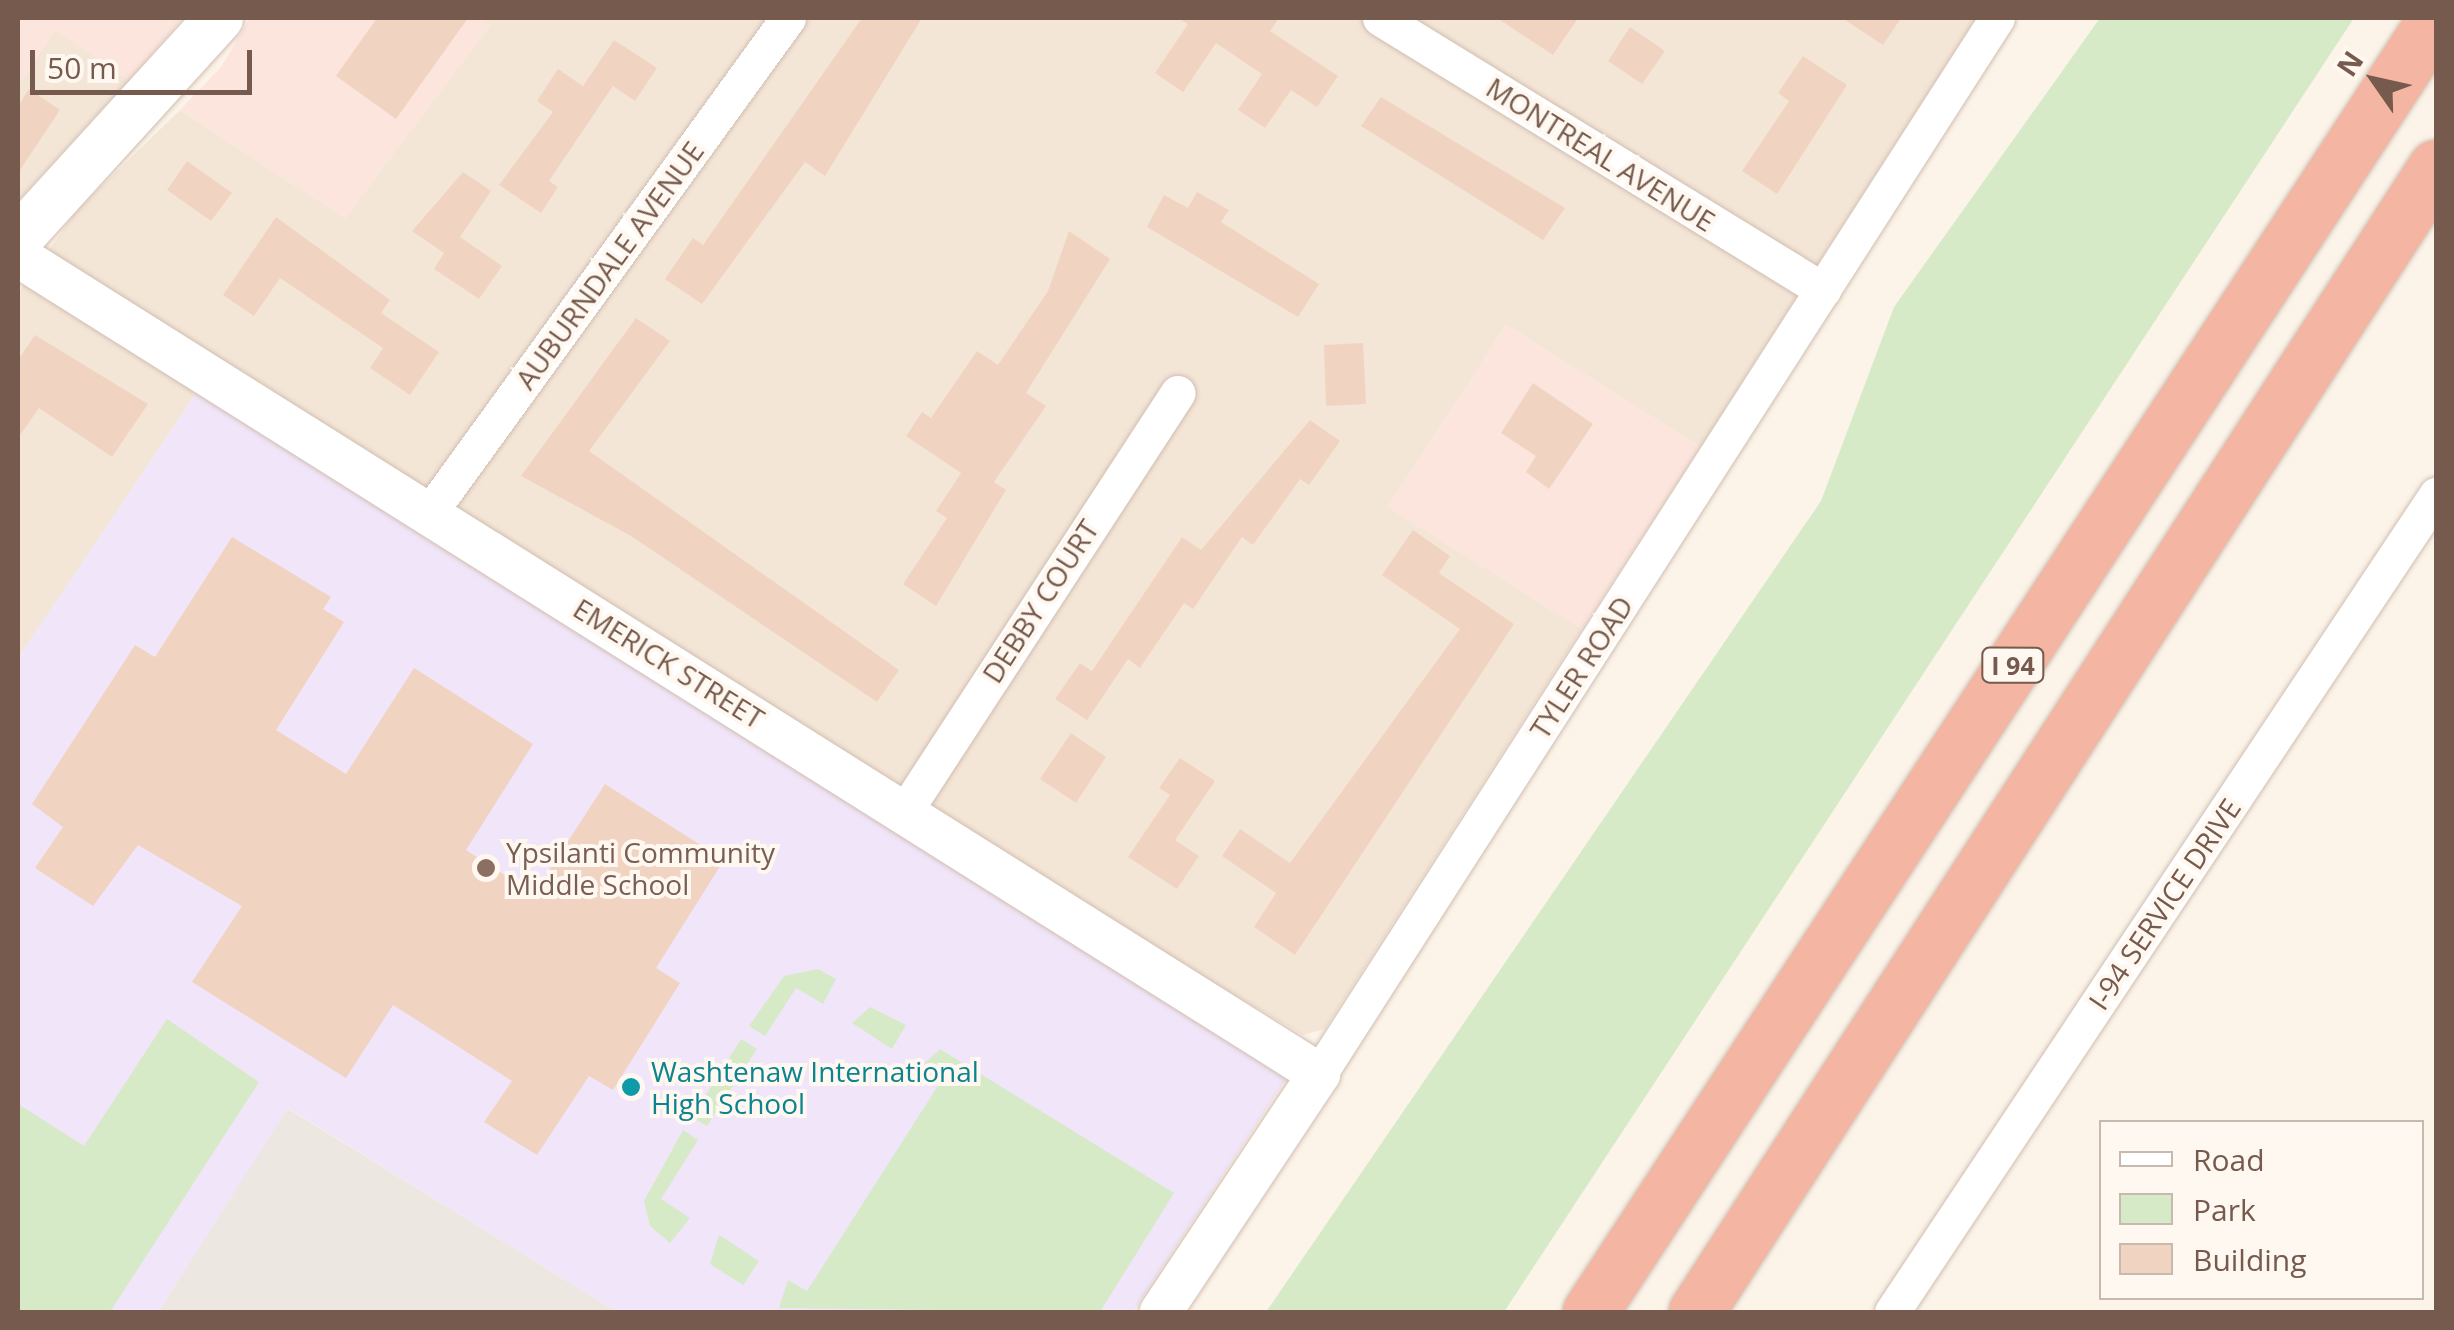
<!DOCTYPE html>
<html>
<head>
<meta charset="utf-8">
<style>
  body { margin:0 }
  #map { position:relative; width:2454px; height:1330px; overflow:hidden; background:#fcf4e9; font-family:"Open Sans",sans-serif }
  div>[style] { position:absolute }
  .residential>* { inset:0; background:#f4e6d7 }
  .commercial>* { inset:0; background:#fce5dd }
  .industrial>* { inset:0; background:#ede7e2 }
  .education>* { inset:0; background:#f1e5f9 }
  .green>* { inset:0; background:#d7eac7 }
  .building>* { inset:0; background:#f1d3c1 }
  .roads { filter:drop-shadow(0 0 2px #d0beb1) drop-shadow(0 0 2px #d0beb1) }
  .minor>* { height:35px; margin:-17.5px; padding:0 17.5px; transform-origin:17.5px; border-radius:17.5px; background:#fff }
  .tertiary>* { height:42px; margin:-21px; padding:0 21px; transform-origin:21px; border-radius:21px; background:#fff }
  .secondary>* { height:48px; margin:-24px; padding:0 24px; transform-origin:24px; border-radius:24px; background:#fff }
  .motorway>* { height:55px; margin:-27.5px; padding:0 27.5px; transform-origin:27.5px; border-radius:27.5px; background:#f4b5a2 }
  .dots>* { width:28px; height:28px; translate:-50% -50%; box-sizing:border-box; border:5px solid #fff8f0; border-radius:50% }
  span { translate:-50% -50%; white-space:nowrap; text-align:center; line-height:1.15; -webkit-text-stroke:8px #fff8f0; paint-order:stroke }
  .shield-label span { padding:2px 8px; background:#fff8f0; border:2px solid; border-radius:8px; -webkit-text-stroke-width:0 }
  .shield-label { font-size:25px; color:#765a4d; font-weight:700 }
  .street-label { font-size:28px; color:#765a4d }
  .education-label { font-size:28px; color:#785e54 }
  .left { translate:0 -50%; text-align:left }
  .culture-label { font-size:28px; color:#0d838f }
  .frame { position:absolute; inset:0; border:20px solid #765a4d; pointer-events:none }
  .legend { position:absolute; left:2099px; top:1120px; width:325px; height:180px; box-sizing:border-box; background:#fff8f0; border:2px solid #c8b9af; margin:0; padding:12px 18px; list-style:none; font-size:30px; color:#765a4d }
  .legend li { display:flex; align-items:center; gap:20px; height:50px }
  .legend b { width:50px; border:2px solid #c8b9af }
  .north { position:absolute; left:2324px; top:30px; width:100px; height:100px; -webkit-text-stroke:8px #fff8f0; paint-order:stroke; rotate:304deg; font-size:28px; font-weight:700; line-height:40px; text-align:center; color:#765a4d }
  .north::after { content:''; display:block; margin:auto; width:35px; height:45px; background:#765a4d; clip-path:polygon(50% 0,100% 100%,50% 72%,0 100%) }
  .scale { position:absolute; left:30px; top:50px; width:222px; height:45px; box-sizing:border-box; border:5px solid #765a4d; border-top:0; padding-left:12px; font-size:30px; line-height:35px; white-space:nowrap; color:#765a4d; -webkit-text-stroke:8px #fff8f0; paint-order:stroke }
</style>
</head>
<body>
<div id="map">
  <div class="residential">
    <i style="clip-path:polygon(479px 18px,1976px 18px,1700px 447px,1506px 325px,1388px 507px,1582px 629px,1325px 1029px,1303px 1035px,199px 389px,18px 658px,18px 293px,78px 209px,180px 110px,345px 218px,490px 25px)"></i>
    <i style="clip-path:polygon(55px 30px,129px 80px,18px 201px,18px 86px)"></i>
  </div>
  <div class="commercial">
    <i style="clip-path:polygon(18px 18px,183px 18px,129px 80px,55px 31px,18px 86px)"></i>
    <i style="clip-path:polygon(250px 18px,479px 18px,491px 25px,345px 218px,180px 110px,221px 67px)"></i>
    <i style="clip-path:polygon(1506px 325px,1700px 447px,1582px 629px,1387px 507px)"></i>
  </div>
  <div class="industrial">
    <i style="clip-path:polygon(287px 1108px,617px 1312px,158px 1312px)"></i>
  </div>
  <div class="education">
    <i style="clip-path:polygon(199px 389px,1286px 1079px,1133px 1312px,617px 1312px,288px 1108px,158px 1312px,18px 1312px,18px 658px)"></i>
  </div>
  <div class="green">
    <i style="clip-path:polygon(2100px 18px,2354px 18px,1504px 1312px,1266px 1312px,1821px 501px,1894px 307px)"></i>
    <i style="clip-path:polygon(818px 969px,836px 979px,823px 1004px,796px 988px,765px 1036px,749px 1026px,784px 976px)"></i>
    <i style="clip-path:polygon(870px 1007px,906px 1025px,892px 1049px,852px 1023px)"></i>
    <i style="clip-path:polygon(167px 1019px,259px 1082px,110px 1312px,18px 1312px,18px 1104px,84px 1146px)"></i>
    <i style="clip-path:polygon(741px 1039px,757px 1049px,707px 1126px,692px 1117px)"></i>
    <i style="clip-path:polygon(940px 1049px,1174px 1193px,1100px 1312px,779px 1308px,788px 1280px,807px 1291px,941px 1081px,921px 1067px)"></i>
    <i style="clip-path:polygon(683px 1130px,698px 1140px,661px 1199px,690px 1218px,670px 1243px,650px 1226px,644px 1201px)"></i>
    <i style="clip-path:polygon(719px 1235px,759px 1261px,743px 1285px,710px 1264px)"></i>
  </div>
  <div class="building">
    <i style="clip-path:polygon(377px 18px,468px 18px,396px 119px,336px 76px)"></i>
    <i style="clip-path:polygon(862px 18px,922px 18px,825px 176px,805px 162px,702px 304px,665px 279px,693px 238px,703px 245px)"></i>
    <i style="clip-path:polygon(1178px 18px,1279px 18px,1270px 31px,1338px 76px,1317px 107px,1291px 90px,1265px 128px,1238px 110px,1262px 74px,1216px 43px,1183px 92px,1155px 73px,1188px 24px)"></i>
    <i style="clip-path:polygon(1497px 18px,1578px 18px,1553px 55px)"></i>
    <i style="clip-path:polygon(1842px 18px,1901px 18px,1883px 45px)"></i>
    <i style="clip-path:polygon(1630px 27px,1665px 51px,1642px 84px,1608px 61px)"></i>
    <i style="clip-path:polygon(614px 40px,657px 68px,635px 101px,613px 86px,549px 181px,558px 187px,541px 213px,499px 185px,553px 112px,537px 101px,558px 69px,583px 86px)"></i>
    <i style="clip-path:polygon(1803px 56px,1847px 85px,1777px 194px,1742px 171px,1789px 101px,1778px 93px)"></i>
    <i style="clip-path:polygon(29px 89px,60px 110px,18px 173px,18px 107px)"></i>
    <i style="clip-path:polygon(1381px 97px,1565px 208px,1543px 240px,1361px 126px)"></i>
    <i style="clip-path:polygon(187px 161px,232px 193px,211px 221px,167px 190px)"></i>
    <i style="clip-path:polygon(463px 172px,491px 191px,460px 237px,502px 266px,479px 299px,434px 269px,444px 253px,412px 231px)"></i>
    <i style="clip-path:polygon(1197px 192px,1229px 210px,1221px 222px,1319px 284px,1298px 317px,1147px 227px,1164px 195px,1188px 208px)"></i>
    <i style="clip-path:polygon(276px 217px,390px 300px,381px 313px,439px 352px,410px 395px,370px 368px,383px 348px,280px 278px,254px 316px,223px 295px)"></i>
    <i style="clip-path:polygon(1069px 231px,1110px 259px,1026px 393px,1046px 406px,994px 482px,1006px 490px,936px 606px,903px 584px,947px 518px,936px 511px,961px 473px,906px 436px,922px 412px,931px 418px,977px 351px,998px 365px,1048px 291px)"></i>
    <i style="clip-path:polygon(636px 318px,670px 341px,589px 451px,899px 670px,877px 702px,631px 536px,521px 476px)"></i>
    <i style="clip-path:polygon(35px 335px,148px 404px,112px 457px,39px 408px,18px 438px,18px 360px)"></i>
    <i style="clip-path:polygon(1363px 343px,1366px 404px,1326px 406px,1324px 345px)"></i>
    <i style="clip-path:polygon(1533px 383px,1593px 424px,1549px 489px,1526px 472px,1536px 456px,1501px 433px)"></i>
    <i style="clip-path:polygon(1310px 420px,1340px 441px,1309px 485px,1300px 479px,1253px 545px,1242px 537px,1193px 609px,1184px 603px,1140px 668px,1128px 659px,1087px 720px,1055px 699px,1080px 663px,1092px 671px,1182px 537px,1201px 550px)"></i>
    <i style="clip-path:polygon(1413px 530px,1450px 556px,1439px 573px,1514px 624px,1295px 955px,1254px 927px,1276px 893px,1222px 856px,1240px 829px,1290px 863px,1460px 629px,1382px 575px)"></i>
    <i style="clip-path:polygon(232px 537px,331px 597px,323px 609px,344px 622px,276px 730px,346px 774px,414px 668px,533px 744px,466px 850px,534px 894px,605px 784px,724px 860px,656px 968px,680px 983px,613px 1090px,589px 1076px,537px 1155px,484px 1122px,512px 1081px,393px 1005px,346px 1078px,192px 982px,242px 906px,138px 845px,93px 906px,35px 868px,63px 827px,32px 804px,135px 645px,155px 657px)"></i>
    <i style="clip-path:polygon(1071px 733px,1106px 757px,1076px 803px,1040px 779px)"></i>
    <i style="clip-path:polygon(1180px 758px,1215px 781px,1175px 840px,1199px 856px,1177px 889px,1128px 857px,1170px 795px,1159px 788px)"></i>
  </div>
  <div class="roads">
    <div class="minor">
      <i style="left:1380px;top:18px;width:520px;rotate:31.55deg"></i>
      <i style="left:430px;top:512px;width:610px;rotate:-54.07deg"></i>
      <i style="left:905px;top:811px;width:499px;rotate:-56.9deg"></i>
      <i style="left:1319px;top:1074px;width:1255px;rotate:-57.3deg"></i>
      <i style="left:1892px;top:1312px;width:982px;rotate:-56.34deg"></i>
    </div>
    <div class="tertiary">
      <i style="left:18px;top:256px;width:1537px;rotate:32.16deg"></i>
      <i style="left:1319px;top:1074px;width:286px;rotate:123.6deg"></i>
    </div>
    <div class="secondary">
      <i style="left:18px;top:239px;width:299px;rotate:-47.7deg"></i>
    </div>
    <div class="motorway">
      <i style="left:1590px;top:1312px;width:1546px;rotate:-56.82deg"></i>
      <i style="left:1696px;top:1312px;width:1363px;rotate:-57.13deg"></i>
    </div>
  </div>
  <div class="dots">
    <i style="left:486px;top:868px;background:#8d6e63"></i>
    <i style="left:631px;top:1087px;background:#0f9aa8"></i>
  </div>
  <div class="shield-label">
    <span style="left:2013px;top:665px">I 94</span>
  </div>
  <div class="street-label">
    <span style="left:1601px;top:154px;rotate:32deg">MONTREAL AVENUE</span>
    <span style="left:609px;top:265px;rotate:-54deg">AUBURNDALE AVENUE</span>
    <span style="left:1040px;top:601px;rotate:-57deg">DEBBY COURT</span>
    <span style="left:669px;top:663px;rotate:32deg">EMERICK STREET</span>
    <span style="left:1581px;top:667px;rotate:-57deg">TYLER ROAD</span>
    <span style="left:2164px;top:904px;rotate:-56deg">I-94 SERVICE DRIVE</span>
  </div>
  <div class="education-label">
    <span class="left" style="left:506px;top:868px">Ypsilanti Community<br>Middle School</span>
  </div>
  <div class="culture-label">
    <span class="left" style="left:651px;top:1087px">Washtenaw International<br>High School</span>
  </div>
  <div class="frame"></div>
  <ul class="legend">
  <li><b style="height:12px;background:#fff"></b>Road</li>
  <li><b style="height:28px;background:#d7eac7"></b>Park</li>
  <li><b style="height:28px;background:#f1d3c1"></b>Building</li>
  </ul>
  <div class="north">N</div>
  <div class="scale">50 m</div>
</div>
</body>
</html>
